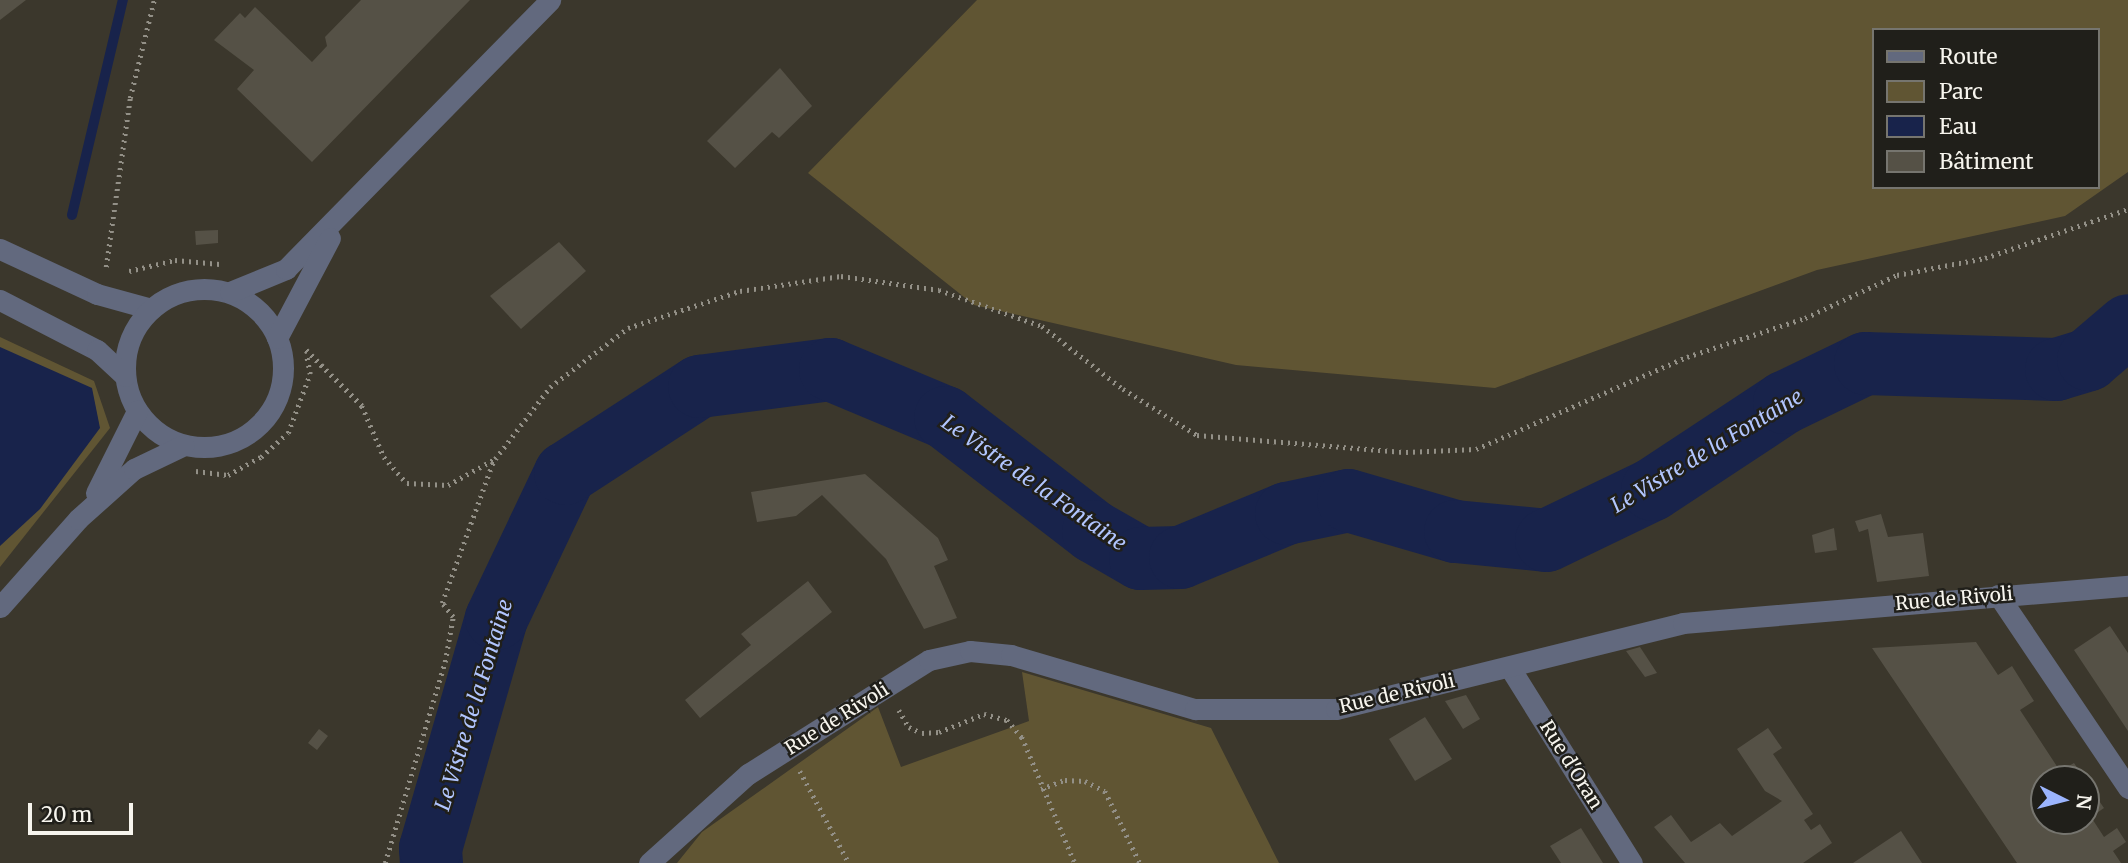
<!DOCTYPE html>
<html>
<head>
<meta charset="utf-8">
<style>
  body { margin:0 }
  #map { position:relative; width:2128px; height:863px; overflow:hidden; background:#3b372c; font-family:Merriweather,serif }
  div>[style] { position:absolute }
  .green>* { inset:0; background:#605533 }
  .water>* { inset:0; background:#18234b }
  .stream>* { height:10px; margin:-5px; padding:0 5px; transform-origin:5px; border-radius:5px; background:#18234b }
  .river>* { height:63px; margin:-31.5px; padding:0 31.5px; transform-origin:31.5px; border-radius:31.5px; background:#18234b }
  .building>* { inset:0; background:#555146 }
  .path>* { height:4.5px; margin-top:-2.25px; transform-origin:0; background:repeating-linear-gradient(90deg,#939087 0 2px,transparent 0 7px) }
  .minor>* { height:21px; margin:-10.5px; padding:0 10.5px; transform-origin:10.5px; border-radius:10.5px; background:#62697e }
  .minor>.ring { margin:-10.5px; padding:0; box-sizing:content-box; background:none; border:21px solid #62697e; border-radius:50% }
  span { translate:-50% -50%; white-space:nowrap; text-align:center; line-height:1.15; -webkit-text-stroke:5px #201f1a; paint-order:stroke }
  .street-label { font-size:19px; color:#f7f5ee }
  .water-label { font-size:21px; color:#b1c5fe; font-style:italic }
  .legend { position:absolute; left:1872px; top:28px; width:228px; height:161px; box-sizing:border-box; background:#201f1a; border:2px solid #76756f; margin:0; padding:9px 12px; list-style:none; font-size:21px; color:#f7f5ee }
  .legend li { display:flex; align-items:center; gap:14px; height:35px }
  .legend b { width:35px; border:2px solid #76756f }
  .north { position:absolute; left:2030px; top:765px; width:70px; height:70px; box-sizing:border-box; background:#201f1a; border:2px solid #76756f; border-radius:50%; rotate:96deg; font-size:19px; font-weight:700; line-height:28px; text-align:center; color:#f7f5ee }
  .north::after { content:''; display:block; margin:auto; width:24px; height:32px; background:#9bb4fd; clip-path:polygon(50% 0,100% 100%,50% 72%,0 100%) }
  .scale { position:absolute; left:28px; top:803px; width:105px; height:32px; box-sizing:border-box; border:4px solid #f7f5ee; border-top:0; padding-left:9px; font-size:21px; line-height:24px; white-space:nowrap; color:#f7f5ee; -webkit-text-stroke:5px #201f1a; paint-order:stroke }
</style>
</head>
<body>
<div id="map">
  <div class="green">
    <i style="clip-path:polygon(evenodd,977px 0,2128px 0,2128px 172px,2065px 216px,1817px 270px,1495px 388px,1236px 365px,974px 305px,808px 173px,977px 0,1874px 30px,2098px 30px,2098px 187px,1874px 187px,1874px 30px)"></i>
    <i style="clip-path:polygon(0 337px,94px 381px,110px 428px,0 567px)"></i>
    <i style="clip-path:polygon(1022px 672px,1211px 728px,1279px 863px,677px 863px,702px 832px,878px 707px,901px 767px,1029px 721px)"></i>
  </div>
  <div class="water">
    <i style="clip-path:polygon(0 347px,92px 388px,100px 428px,40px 509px,0 546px)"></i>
  </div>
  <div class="stream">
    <i style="left:72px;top:215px;width:221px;rotate:-76.7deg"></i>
  </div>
  <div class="river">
    <i style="left:431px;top:863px;width:15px;rotate:-94deg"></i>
    <i style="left:430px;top:848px;width:239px;rotate:-74deg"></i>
    <i style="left:496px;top:618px;width:161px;rotate:-64.6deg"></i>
    <i style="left:565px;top:473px;width:160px;rotate:-33deg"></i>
    <i style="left:699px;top:386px;width:132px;rotate:-7.4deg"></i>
    <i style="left:830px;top:369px;width:125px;rotate:22.7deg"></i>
    <i style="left:945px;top:417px;width:187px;rotate:37.6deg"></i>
    <i style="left:1093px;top:531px;width:54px;rotate:29.9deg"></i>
    <i style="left:1140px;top:558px;width:40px;rotate:-1.4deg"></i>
    <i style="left:1180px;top:557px;width:115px;rotate:-22.5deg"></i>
    <i style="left:1286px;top:513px;width:63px;rotate:-11.8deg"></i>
    <i style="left:1348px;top:500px;width:111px;rotate:16.2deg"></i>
    <i style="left:1455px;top:531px;width:91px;rotate:5.6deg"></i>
    <i style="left:1546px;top:540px;width:118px;rotate:-25.7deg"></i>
    <i style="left:1652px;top:489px;width:158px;rotate:-33.4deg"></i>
    <i style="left:1784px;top:402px;width:90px;rotate:-25.7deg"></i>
    <i style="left:1865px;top:363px;width:191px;rotate:1.8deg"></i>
    <i style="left:2056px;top:369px;width:34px;rotate:-17deg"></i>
    <i style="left:2088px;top:359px;width:52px;rotate:-40.4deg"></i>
  </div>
  <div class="building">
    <i style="clip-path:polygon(0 0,26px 0,0 20px)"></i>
    <i style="clip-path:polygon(361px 0,470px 0,312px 162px,237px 89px,254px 70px,214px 40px,240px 13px,245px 18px,255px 7px,312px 62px,327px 46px,325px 37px)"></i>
    <i style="clip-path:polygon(780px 68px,812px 106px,779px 138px,772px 132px,735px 168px,707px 141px)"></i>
    <i style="clip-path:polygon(218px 230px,218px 243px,196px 245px,195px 231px)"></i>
    <i style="clip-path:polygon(559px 242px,586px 271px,521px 329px,490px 296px)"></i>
    <i style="clip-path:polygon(865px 474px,938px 538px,948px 560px,934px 566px,957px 618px,924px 629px,886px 559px,822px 495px,796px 516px,757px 522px,751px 492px)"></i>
    <i style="clip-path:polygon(1881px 514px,1888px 537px,1923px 533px,1929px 576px,1877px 582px,1868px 529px,1859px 532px,1855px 521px)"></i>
    <i style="clip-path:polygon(1834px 528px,1837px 550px,1815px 553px,1812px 535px)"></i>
    <i style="clip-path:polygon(808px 581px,832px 612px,700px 718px,685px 700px,751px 645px,741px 634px)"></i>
    <i style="clip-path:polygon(2110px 626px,2128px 653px,2128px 731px,2074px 650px)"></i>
    <i style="clip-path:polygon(1976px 642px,1998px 675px,2012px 666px,2034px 701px,2020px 710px,2060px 771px,2074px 763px,2082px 775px,2044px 779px,2044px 821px,2086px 821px,2086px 801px,2095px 795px,2104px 808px,2091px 817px,2104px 837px,2117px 828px,2126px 842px,2113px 851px,2121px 863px,2017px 863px,1872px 648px)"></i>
    <i style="clip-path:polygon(1640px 647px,1657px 673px,1645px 677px,1626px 651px)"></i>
    <i style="clip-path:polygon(1466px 695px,1480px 719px,1463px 729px,1445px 701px)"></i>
    <i style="clip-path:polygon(1425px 717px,1452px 759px,1415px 781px,1389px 739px)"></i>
    <i style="clip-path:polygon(1768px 728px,1782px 748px,1773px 754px,1813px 814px,1804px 820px,1811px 830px,1820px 824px,1832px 843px,1803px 863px,1685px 863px,1654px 827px,1671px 815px,1691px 842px,1720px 823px,1732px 836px,1782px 801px,1765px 791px,1737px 749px)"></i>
    <i style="clip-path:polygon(319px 729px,328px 736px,317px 750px,308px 743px)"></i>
    <i style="clip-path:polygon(1581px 828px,1603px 863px,1561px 863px,1550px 846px)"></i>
    <i style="clip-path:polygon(1901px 831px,1922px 863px,1853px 863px)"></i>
  </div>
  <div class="path">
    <i style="left:106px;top:267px;width:171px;rotate:-81.9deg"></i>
    <i style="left:130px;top:98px;width:101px;rotate:-76.2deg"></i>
    <i style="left:129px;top:271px;width:47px;rotate:-13.4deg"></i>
    <i style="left:175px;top:260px;width:45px;rotate:5.1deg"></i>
    <i style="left:362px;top:406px;width:79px;rotate:-135deg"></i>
    <i style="left:306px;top:350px;width:79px;rotate:45deg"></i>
    <i style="left:362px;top:406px;width:56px;rotate:66.7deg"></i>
    <i style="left:384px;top:457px;width:35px;rotate:49deg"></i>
    <i style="left:407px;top:483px;width:41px;rotate:2.8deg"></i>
    <i style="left:448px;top:485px;width:54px;rotate:-29deg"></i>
    <i style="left:495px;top:459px;width:91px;rotate:-52.6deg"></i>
    <i style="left:550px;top:387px;width:98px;rotate:-37.1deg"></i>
    <i style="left:628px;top:328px;width:118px;rotate:-18.3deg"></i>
    <i style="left:740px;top:291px;width:102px;rotate:-8.4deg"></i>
    <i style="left:841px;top:276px;width:99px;rotate:8.1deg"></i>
    <i style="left:939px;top:290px;width:109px;rotate:19.3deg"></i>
    <i style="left:1042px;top:326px;width:103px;rotate:37.9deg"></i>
    <i style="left:1123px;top:389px;width:87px;rotate:31.9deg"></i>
    <i style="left:1197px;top:435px;width:210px;rotate:4.7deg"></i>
    <i style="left:1406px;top:452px;width:70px;rotate:-2.5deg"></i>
    <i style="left:1476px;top:449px;width:230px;rotate:-23.6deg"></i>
    <i style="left:1687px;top:357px;width:124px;rotate:-18.3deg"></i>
    <i style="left:1805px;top:318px;width:102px;rotate:-25.1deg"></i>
    <i style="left:1897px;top:275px;width:90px;rotate:-10.9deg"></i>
    <i style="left:1985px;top:258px;width:151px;rotate:-18.9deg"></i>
    <i style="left:196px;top:471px;width:32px;rotate:7deg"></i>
    <i style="left:228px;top:475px;width:38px;rotate:-29deg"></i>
    <i style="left:261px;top:457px;width:36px;rotate:-42deg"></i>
    <i style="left:288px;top:433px;width:63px;rotate:-69.6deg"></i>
    <i style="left:310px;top:374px;width:21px;rotate:-101deg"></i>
    <i style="left:899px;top:710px;width:20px;rotate:60deg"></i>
    <i style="left:909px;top:727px;width:14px;rotate:25deg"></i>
    <i style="left:922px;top:733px;width:17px;rotate:-3deg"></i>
    <i style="left:939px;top:732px;width:48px;rotate:-21.8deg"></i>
    <i style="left:984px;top:714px;width:24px;rotate:15deg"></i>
    <i style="left:1007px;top:720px;width:23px;rotate:49deg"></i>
    <i style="left:1022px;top:737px;width:137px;rotate:67.2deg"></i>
    <i style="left:800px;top:771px;width:104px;rotate:62deg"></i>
    <i style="left:1041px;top:789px;width:26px;rotate:-21deg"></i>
    <i style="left:1065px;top:780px;width:20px;rotate:3deg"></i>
    <i style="left:1085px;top:781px;width:22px;rotate:27deg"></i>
    <i style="left:1105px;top:791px;width:80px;rotate:64.1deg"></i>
    <i style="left:385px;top:863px;width:210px;rotate:-73.4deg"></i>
    <i style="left:445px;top:662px;width:46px;rotate:-79.9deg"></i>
    <i style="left:453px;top:617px;width:18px;rotate:-128deg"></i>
    <i style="left:442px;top:603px;width:153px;rotate:-70.1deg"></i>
  </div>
  <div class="minor">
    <i style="left:0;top:249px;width:107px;rotate:24.9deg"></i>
    <i style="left:97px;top:294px;width:56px;rotate:15.5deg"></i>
    <i class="ring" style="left:125px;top:289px;width:137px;height:137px"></i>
    <i style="left:230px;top:292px;width:61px;rotate:-22.3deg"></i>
    <i style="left:286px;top:269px;width:377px;rotate:-45.5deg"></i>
    <i style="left:0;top:300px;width:109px;rotate:27.3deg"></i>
    <i style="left:97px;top:350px;width:38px;rotate:43deg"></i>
    <i style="left:277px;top:338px;width:113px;rotate:-62.1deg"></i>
    <i style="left:96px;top:493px;width:92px;rotate:-63.4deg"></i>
    <i style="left:1998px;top:595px;width:233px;rotate:56deg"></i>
    <i style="left:0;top:607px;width:118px;rotate:-48.4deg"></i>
    <i style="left:78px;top:519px;width:75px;rotate:-41.8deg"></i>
    <i style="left:134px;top:469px;width:55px;rotate:-25.6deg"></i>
    <i style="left:1510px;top:668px;width:230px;rotate:58deg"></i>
    <i style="left:649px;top:863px;width:133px;rotate:-42deg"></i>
    <i style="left:748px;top:774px;width:214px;rotate:-32.2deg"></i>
    <i style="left:929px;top:660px;width:42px;rotate:-12.4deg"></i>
    <i style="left:970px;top:651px;width:41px;rotate:5.6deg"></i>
    <i style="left:1011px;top:655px;width:192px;rotate:16.4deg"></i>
    <i style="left:1195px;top:709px;width:141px"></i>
    <i style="left:1336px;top:709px;width:357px;rotate:-13.9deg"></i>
    <i style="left:1683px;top:623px;width:447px;rotate:-4.8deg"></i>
  </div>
  <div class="street-label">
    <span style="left:1954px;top:599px;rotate:-5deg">Rue de Rivoli</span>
    <span style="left:1397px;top:694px;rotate:-13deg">Rue de Rivoli</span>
    <span style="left:837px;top:719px;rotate:-32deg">Rue de Rivoli</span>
    <span style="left:1571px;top:765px;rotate:58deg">Rue d'Oran</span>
  </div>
  <div class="water-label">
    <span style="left:1707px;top:451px;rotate:-31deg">Le Vistre de la Fontaine</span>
    <span style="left:1034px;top:483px;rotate:35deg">Le Vistre de la Fontaine</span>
    <span style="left:474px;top:705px;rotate:-73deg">Le Vistre de la Fontaine</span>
  </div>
  <ul class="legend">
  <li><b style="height:9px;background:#62697e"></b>Route</li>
  <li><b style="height:19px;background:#605533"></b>Parc</li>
  <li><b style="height:19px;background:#18234b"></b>Eau</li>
  <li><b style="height:19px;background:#555146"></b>Bâtiment</li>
  </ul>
  <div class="north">N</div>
  <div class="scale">20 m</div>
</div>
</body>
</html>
